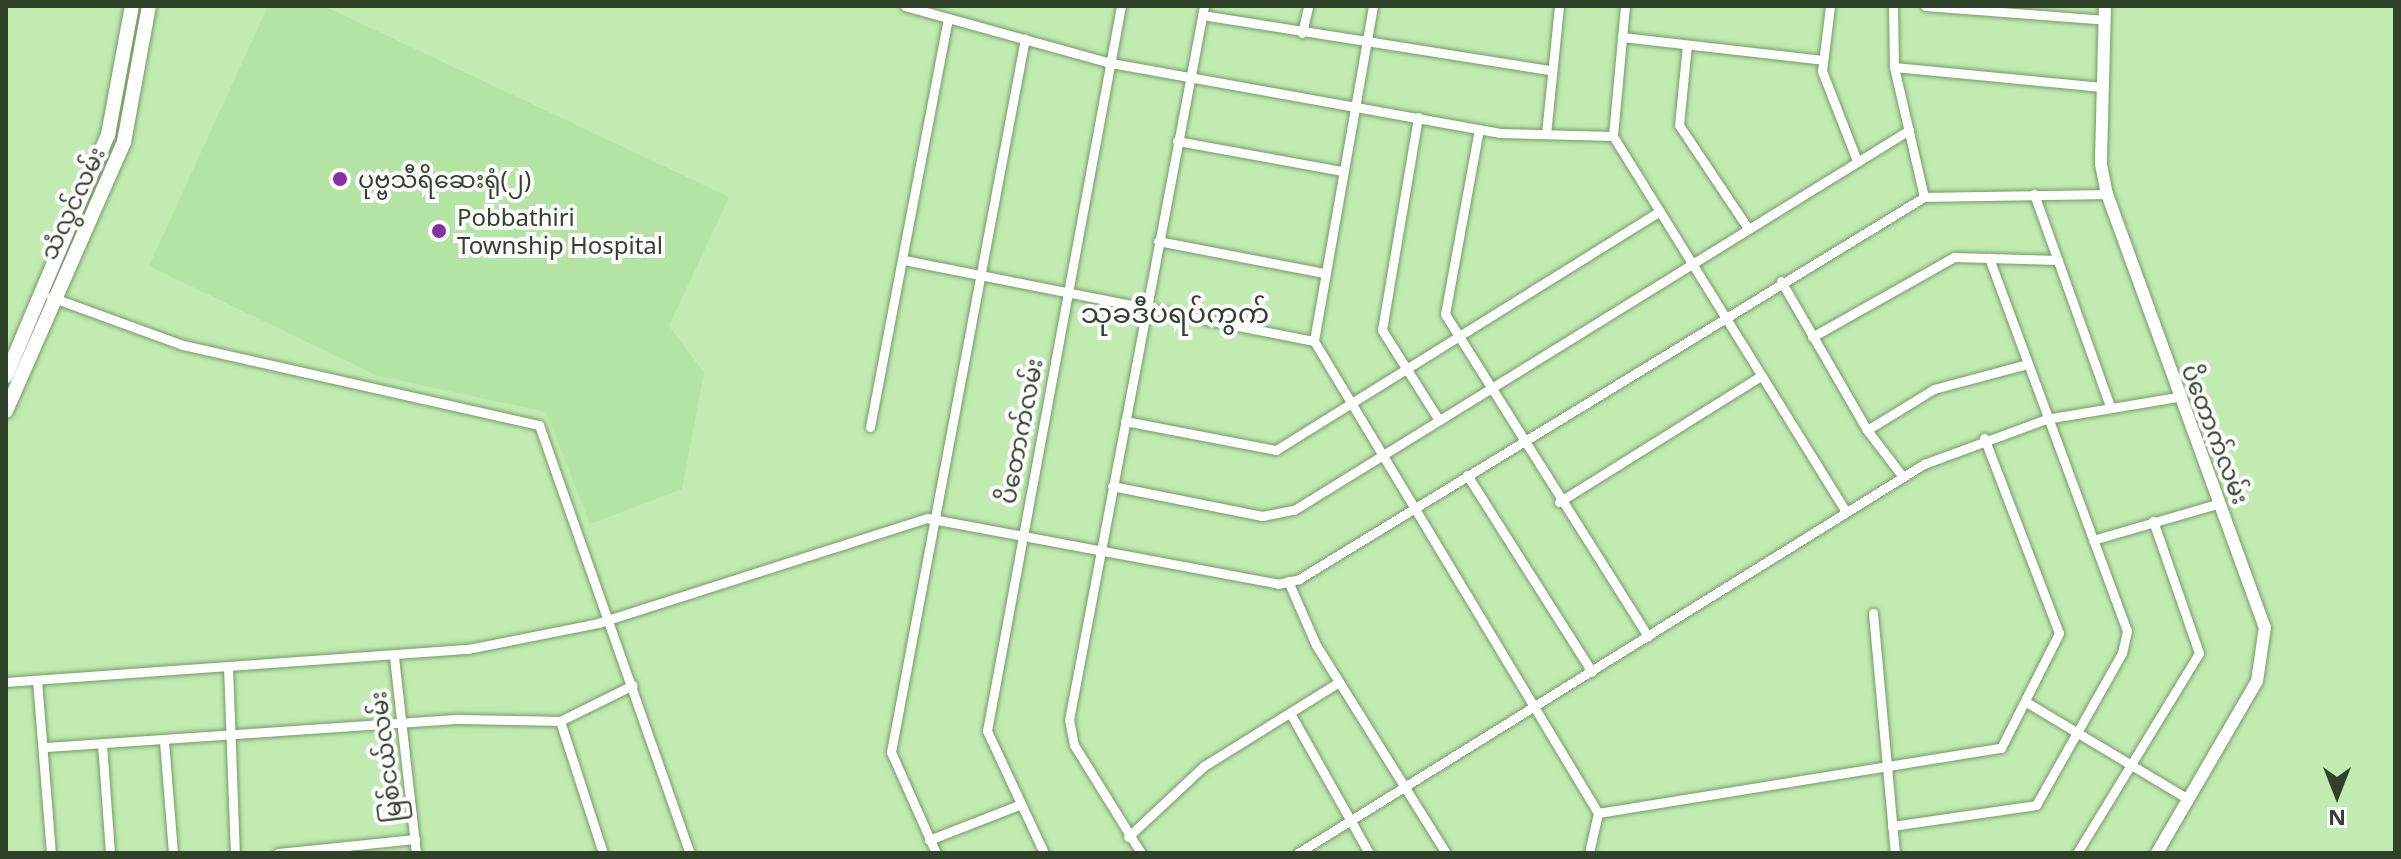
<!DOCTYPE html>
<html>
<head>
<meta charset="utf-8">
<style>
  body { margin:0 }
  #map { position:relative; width:2401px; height:859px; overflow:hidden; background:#c1ebb1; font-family:"Noto Sans","Noto Sans Myanmar",sans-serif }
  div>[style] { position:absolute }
  .built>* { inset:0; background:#b4e4a3 }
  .roads { filter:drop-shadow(0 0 2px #749b65) drop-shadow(0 0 2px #749b65) }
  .street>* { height:9px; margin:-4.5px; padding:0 4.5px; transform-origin:4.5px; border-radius:4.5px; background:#fff }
  .secondary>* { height:12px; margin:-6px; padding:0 6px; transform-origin:6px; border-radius:6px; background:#fff }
  .primary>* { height:14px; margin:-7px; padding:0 7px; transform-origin:7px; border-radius:7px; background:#fff }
  .dots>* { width:22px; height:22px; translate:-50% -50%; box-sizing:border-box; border:4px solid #fefefe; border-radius:50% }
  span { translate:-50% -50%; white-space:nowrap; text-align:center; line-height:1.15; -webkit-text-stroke:8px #fefefe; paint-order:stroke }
  .poi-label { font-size:24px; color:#31422b }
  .left { translate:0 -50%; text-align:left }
  .street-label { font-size:24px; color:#31422b }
  .quarter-label { font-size:28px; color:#31422b }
  .frame { position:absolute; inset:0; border:8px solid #31422b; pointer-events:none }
  .north { position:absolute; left:2297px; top:755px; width:80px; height:80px; -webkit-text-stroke:6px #fefefe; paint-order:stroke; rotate:180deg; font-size:22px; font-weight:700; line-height:32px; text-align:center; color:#31422b }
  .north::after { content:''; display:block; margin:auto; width:28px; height:36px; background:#31422b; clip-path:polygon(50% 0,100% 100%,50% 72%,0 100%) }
</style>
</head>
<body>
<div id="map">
  <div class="built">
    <i style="clip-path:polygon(268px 6px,324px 6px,729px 197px,669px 326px,704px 373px,682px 489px,590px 524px,546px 412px,378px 376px,149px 266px)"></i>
  </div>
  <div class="roads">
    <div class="street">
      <i style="left:905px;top:6px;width:214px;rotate:15.5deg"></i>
      <i style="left:1111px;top:63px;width:394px;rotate:10.2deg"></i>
      <i style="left:1499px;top:133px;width:114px;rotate:1.5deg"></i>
      <i style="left:1373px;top:6px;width:340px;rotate:100deg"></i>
      <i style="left:1314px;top:341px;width:551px;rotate:58.96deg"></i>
      <i style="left:1598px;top:813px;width:41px;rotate:102.7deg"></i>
      <i style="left:1625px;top:6px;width:131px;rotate:95.3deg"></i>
      <i style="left:1613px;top:136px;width:442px;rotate:58.2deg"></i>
      <i style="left:1830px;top:6px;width:65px;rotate:97deg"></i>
      <i style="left:1822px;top:71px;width:97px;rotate:68.7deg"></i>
      <i style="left:1893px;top:6px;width:61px;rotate:89.1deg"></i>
      <i style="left:1894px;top:67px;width:133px;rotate:77deg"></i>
      <i style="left:1925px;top:6px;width:181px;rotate:4.4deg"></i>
      <i style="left:1202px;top:15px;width:353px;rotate:9deg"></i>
      <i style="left:1302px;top:33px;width:28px;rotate:-77deg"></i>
      <i style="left:1622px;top:37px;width:202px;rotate:6.5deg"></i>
      <i style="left:1687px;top:45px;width:80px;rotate:95.7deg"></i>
      <i style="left:1679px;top:125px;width:123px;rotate:56.3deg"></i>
      <i style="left:1894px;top:67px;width:209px;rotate:5.5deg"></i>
      <i style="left:1418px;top:117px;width:216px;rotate:99.6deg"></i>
      <i style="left:1382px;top:330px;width:107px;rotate:57.7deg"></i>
      <i style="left:1479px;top:129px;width:188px;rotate:100.4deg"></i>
      <i style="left:1445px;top:314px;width:381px;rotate:57.8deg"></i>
      <i style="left:1546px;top:134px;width:129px;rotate:-84.2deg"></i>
      <i style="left:1177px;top:141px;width:168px;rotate:10.3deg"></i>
      <i style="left:2034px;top:194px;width:225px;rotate:70.3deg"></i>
      <i style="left:1158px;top:241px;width:169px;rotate:10.9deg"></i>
      <i style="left:904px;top:260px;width:418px;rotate:11.2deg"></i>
      <i style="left:1781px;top:281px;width:172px;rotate:60deg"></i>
      <i style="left:1867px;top:430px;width:59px;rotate:52.5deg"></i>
      <i style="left:51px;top:297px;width:140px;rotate:20deg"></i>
      <i style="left:183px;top:345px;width:365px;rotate:12.7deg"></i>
      <i style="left:539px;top:425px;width:454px;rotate:70.6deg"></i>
      <i style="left:1812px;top:337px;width:163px;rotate:-29.4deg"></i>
      <i style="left:1954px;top:257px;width:104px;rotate:1.7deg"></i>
      <i style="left:1125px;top:421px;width:154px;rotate:10.9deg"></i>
      <i style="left:1276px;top:450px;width:452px;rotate:-31.9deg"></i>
      <i style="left:870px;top:427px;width:416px;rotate:-79.2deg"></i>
      <i style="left:1867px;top:430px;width:79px;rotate:-31.5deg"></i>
      <i style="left:1934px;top:389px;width:96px;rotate:-15deg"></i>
      <i style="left:1467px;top:475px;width:233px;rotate:57.6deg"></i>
      <i style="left:1112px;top:486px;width:153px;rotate:11.3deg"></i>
      <i style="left:1262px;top:516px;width:33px;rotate:-11deg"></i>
      <i style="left:1294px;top:510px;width:723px;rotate:-31.71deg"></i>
      <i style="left:1559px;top:502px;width:239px;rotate:-32deg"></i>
      <i style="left:2093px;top:540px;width:132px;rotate:-16.2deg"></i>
      <i style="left:1288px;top:581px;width:70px;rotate:66.4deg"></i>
      <i style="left:1316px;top:645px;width:245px;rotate:58deg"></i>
      <i style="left:1873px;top:613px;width:241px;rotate:84.8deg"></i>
      <i style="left:394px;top:657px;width:197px;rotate:83.6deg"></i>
      <i style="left:228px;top:666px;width:187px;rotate:87.9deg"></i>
      <i style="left:37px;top:680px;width:174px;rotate:85.4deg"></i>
      <i style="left:6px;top:682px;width:463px;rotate:-4.1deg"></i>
      <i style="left:468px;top:649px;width:133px;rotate:-11.3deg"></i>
      <i style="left:598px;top:623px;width:345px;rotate:-17.7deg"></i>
      <i style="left:927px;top:518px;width:357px;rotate:10.6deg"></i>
      <i style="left:1278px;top:584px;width:22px;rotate:-13deg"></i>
      <i style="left:1299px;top:579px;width:732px;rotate:-31.43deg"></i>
      <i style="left:1924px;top:197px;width:183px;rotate:-0.9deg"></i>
      <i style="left:2026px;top:702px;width:189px;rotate:30.9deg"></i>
      <i style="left:1290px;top:713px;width:161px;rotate:60.6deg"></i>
      <i style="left:560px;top:721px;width:139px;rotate:72deg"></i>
      <i style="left:164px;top:741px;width:112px;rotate:85.4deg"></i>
      <i style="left:102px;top:744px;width:109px;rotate:85.8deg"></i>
      <i style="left:46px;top:747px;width:414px;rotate:-3.9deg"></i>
      <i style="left:459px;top:719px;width:101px;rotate:1.1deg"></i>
      <i style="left:560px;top:721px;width:81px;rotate:-26.3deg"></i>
      <i style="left:1598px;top:813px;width:408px;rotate:-9.2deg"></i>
      <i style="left:2001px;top:748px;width:129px;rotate:-63.2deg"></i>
      <i style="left:2059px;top:633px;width:209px;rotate:-111deg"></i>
      <i style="left:1892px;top:826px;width:146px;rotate:-8.3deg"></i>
      <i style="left:2036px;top:805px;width:175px;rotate:-60.5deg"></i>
      <i style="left:2122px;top:653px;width:23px;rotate:-77deg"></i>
      <i style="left:2127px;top:631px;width:398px;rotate:-110.3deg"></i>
      <i style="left:1128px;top:837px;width:104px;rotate:-43.1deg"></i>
      <i style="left:1204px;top:766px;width:159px;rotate:-31.9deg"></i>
      <i style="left:929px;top:840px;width:97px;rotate:-21.3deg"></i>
      <i style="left:278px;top:853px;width:138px;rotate:-5.8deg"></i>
      <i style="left:936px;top:853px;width:111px;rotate:-114deg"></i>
      <i style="left:891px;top:752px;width:726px;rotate:-79.37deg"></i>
      <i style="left:1044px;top:853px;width:135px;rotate:-115deg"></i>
      <i style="left:987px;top:731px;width:737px;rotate:-79.53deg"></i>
      <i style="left:1141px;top:853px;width:127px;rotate:-121.8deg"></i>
      <i style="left:1074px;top:745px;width:25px;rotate:-101deg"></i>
      <i style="left:1069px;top:720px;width:727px;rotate:-79.29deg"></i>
      <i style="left:1298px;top:853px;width:737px;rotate:-31.86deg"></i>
      <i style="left:1924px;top:464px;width:130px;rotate:-20.2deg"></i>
      <i style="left:2046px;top:419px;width:133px;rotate:-9.5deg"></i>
      <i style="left:2077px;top:853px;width:234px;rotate:-58.6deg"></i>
      <i style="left:2199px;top:653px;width:140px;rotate:-109.2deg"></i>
    </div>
    <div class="secondary">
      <i style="left:2105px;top:6px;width:158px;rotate:91.5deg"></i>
      <i style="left:2101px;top:164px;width:31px;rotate:79deg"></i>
      <i style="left:2107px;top:194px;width:461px;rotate:70deg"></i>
      <i style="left:2265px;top:627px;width:55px;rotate:98.4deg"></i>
      <i style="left:2257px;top:681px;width:199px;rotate:120.2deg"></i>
    </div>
    <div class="primary">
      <i style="left:6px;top:376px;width:262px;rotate:-67.1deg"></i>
      <i style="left:108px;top:135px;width:131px;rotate:-79.5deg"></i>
      <i style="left:6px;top:411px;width:294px;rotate:-66.3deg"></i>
      <i style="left:124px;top:142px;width:138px;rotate:-79.6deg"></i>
    </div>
  </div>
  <div class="dots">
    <i style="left:340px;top:179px;background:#86319f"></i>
    <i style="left:439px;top:231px;background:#86319f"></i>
  </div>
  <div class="poi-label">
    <span class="left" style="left:358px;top:179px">ပုဗ္ဗသီရိဆေးရုံ(၂)</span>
    <span class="left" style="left:457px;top:231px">Pobbathiri<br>Township Hospital</span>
  </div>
  <div class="street-label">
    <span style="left:72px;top:203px;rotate:-65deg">သံလွင်လမ်း</span>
    <span style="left:1020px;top:431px;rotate:-79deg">ပိတောက်လမ်း</span>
    <span style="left:2216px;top:434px;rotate:69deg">ပိတောက်လမ်း</span>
    <span style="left:385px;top:757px;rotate:-97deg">မြစ်ငယ်လမ်း</span>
  </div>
  <div class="quarter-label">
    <span style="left:1175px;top:312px">သုခဒီပရပ်ကွက်</span>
  </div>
  <div class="frame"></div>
  <div class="north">N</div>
</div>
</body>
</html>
